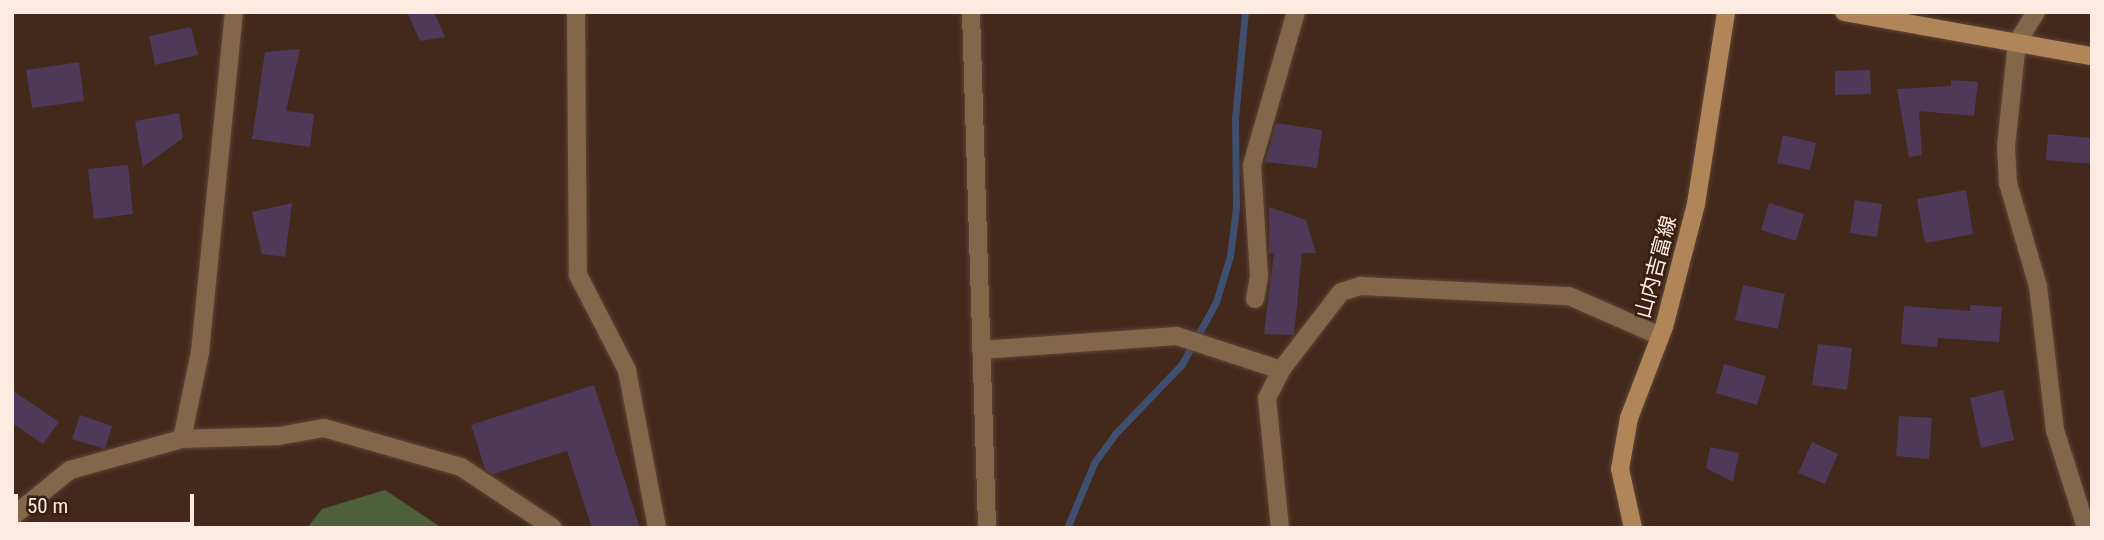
<!DOCTYPE html>
<html>
<head>
<meta charset="utf-8">
<style>
  body { margin:0 }
  #map { position:relative; width:2104px; height:540px; overflow:hidden; background:#42291b; font-family:"Roboto Condensed","Noto Sans JP",sans-serif }
  div>[style] { position:absolute }
  .forest>* { inset:0; background:#4e5f3c }
  .stream>* { height:7px; margin:-3.5px; padding:0 3.5px; transform-origin:3.5px; border-radius:3.5px; background:#3f4f70 }
  .building>* { inset:0; background:#4e3958 }
  .roads { filter:drop-shadow(0 0 2px #5c4437) drop-shadow(0 0 2px #5c4437) }
  .minor>* { height:18px; margin:-9px; padding:0 9px; transform-origin:9px; border-radius:9px; background:#82674b }
  .secondary>* { height:18px; margin:-9px; padding:0 9px; transform-origin:9px; border-radius:9px; background:#b08558 }
  span { translate:-50% -50%; white-space:nowrap; text-align:center; line-height:1.15; -webkit-text-stroke:5px #371f11; paint-order:stroke }
  .street-label { font-size:21px; color:#fdebe2 }
  .frame { position:absolute; inset:0; border:14px solid #fdebe2; pointer-events:none }
  .scale { position:absolute; left:14px; top:494px; width:180px; height:32px; box-sizing:border-box; border:4px solid #fdebe2; border-top:0; padding-left:9px; font-size:21px; line-height:24px; white-space:nowrap; color:#fdebe2; -webkit-text-stroke:5px #371f11; paint-order:stroke }
</style>
</head>
<body>
<div id="map">
  <div class="forest">
    <i style="clip-path:polygon(385px 490px,442px 528px,307px 528px,322px 509px)"></i>
  </div>
  <div class="stream">
    <i style="left:1067px;top:528px;width:70px;rotate:-67.4deg"></i>
    <i style="left:1094px;top:463px;width:34px;rotate:-54deg"></i>
    <i style="left:1114px;top:435px;width:98px;rotate:-46.2deg"></i>
    <i style="left:1182px;top:364px;width:71px;rotate:-61.3deg"></i>
    <i style="left:1216px;top:302px;width:48px;rotate:-73.1deg"></i>
    <i style="left:1230px;top:256px;width:48px;rotate:-82.9deg"></i>
    <i style="left:1236px;top:208px;width:89px;rotate:-90.6deg"></i>
    <i style="left:1235px;top:119px;width:107px;rotate:-84.7deg"></i>
  </div>
  <div class="building">
    <i style="clip-path:polygon(407px 12px,434px 12px,445px 37px,420px 41px)"></i>
    <i style="clip-path:polygon(191px 27px,198px 55px,155px 65px,149px 36px)"></i>
    <i style="clip-path:polygon(300px 49px,286px 111px,314px 114px,310px 147px,252px 139px,265px 52px)"></i>
    <i style="clip-path:polygon(79px 62px,84px 101px,32px 108px,26px 70px)"></i>
    <i style="clip-path:polygon(1870px 70px,1871px 94px,1835px 95px,1835px 71px)"></i>
    <i style="clip-path:polygon(1951px 80px,1978px 82px,1974px 116px,1919px 111px,1922px 155px,1909px 157px,1897px 89px,1951px 86px)"></i>
    <i style="clip-path:polygon(179px 113px,183px 138px,143px 167px,135px 121px)"></i>
    <i style="clip-path:polygon(1276px 123px,1322px 130px,1317px 168px,1265px 162px)"></i>
    <i style="clip-path:polygon(2048px 134px,2092px 138px,2092px 164px,2046px 160px)"></i>
    <i style="clip-path:polygon(1783px 135px,1816px 143px,1810px 170px,1777px 163px)"></i>
    <i style="clip-path:polygon(128px 165px,133px 214px,94px 219px,88px 169px)"></i>
    <i style="clip-path:polygon(1966px 190px,1973px 234px,1925px 243px,1917px 199px)"></i>
    <i style="clip-path:polygon(1855px 200px,1882px 204px,1877px 237px,1850px 233px)"></i>
    <i style="clip-path:polygon(292px 203px,285px 257px,262px 254px,252px 212px)"></i>
    <i style="clip-path:polygon(1769px 203px,1804px 214px,1796px 241px,1761px 230px)"></i>
    <i style="clip-path:polygon(1269px 207px,1306px 220px,1316px 253px,1302px 253px,1294px 335px,1264px 334px,1274px 253px,1269px 253px)"></i>
    <i style="clip-path:polygon(1743px 285px,1785px 294px,1778px 329px,1735px 320px)"></i>
    <i style="clip-path:polygon(1970px 305px,2002px 307px,1999px 342px,1938px 338px,1937px 347px,1901px 344px,1904px 306px,1970px 311px)"></i>
    <i style="clip-path:polygon(1818px 344px,1852px 348px,1847px 390px,1812px 385px)"></i>
    <i style="clip-path:polygon(1724px 364px,1766px 376px,1757px 405px,1716px 393px)"></i>
    <i style="clip-path:polygon(594px 385px,640px 528px,592px 528px,567px 451px,493px 474px,485px 469px,471px 425px)"></i>
    <i style="clip-path:polygon(12px 390px,59px 422px,43px 444px,12px 423px)"></i>
    <i style="clip-path:polygon(2003px 390px,2014px 440px,1981px 448px,1970px 398px)"></i>
    <i style="clip-path:polygon(80px 415px,112px 426px,105px 449px,72px 439px)"></i>
    <i style="clip-path:polygon(1899px 416px,1932px 418px,1929px 459px,1896px 456px)"></i>
    <i style="clip-path:polygon(1812px 442px,1838px 454px,1825px 484px,1798px 473px)"></i>
    <i style="clip-path:polygon(1710px 447px,1739px 453px,1733px 482px,1706px 468px)"></i>
  </div>
  <div class="roads">
    <div class="minor">
      <i style="left:576px;top:12px;width:263px;rotate:89.6deg"></i>
      <i style="left:578px;top:275px;width:107px;rotate:62.7deg"></i>
      <i style="left:627px;top:370px;width:161px;rotate:79.2deg"></i>
      <i style="left:971px;top:12px;width:516px;rotate:88.22deg"></i>
      <i style="left:2036px;top:12px;width:36px;rotate:122deg"></i>
      <i style="left:2017px;top:42px;width:105px;rotate:96deg"></i>
      <i style="left:2006px;top:146px;width:37px;rotate:87deg"></i>
      <i style="left:2008px;top:183px;width:107px;rotate:73.8deg"></i>
      <i style="left:2038px;top:286px;width:145px;rotate:83.3deg"></i>
      <i style="left:2055px;top:430px;width:103px;rotate:72.4deg"></i>
      <i style="left:1255px;top:299px;width:23px;rotate:-80deg"></i>
      <i style="left:1259px;top:276px;width:111px;rotate:-93.6deg"></i>
      <i style="left:1252px;top:165px;width:159px;rotate:-74deg"></i>
      <i style="left:981px;top:350px;width:196px;rotate:-4.1deg"></i>
      <i style="left:1177px;top:336px;width:109px;rotate:18.1deg"></i>
      <i style="left:182px;top:439px;width:97px;rotate:-1.8deg"></i>
      <i style="left:279px;top:436px;width:46px;rotate:-10.1deg"></i>
      <i style="left:324px;top:428px;width:142px;rotate:15.9deg"></i>
      <i style="left:461px;top:467px;width:110px;rotate:33.5deg"></i>
      <i style="left:12px;top:517px;width:75px;rotate:-39deg"></i>
      <i style="left:70px;top:470px;width:116px;rotate:-15.5deg"></i>
      <i style="left:182px;top:439px;width:89px;rotate:-78.3deg"></i>
      <i style="left:200px;top:352px;width:342px;rotate:-84.3deg"></i>
      <i style="left:1280px;top:528px;width:131px;rotate:-95.7deg"></i>
      <i style="left:1267px;top:398px;width:31px;rotate:-63deg"></i>
      <i style="left:1281px;top:370px;width:98px;rotate:-52.4deg"></i>
      <i style="left:1341px;top:292px;width:21px;rotate:-17deg"></i>
      <i style="left:1361px;top:286px;width:208px;rotate:2.8deg"></i>
      <i style="left:1569px;top:296px;width:99px;rotate:23.7deg"></i>
    </div>
    <div class="secondary">
      <i style="left:1844px;top:12px;width:252px;rotate:10.1deg"></i>
      <i style="left:1633px;top:528px;width:60px;rotate:-102.4deg"></i>
      <i style="left:1620px;top:469px;width:52px;rotate:-80deg"></i>
      <i style="left:1629px;top:418px;width:97px;rotate:-69deg"></i>
      <i style="left:1664px;top:327px;width:127px;rotate:-75.4deg"></i>
      <i style="left:1696px;top:204px;width:194px;rotate:-81.1deg"></i>
    </div>
  </div>
  <div class="street-label">
    <span style="left:1656px;top:267px;rotate:-75deg">山内吉富線</span>
  </div>
  <div class="frame"></div>
  <div class="scale">50 m</div>
</div>
</body>
</html>
